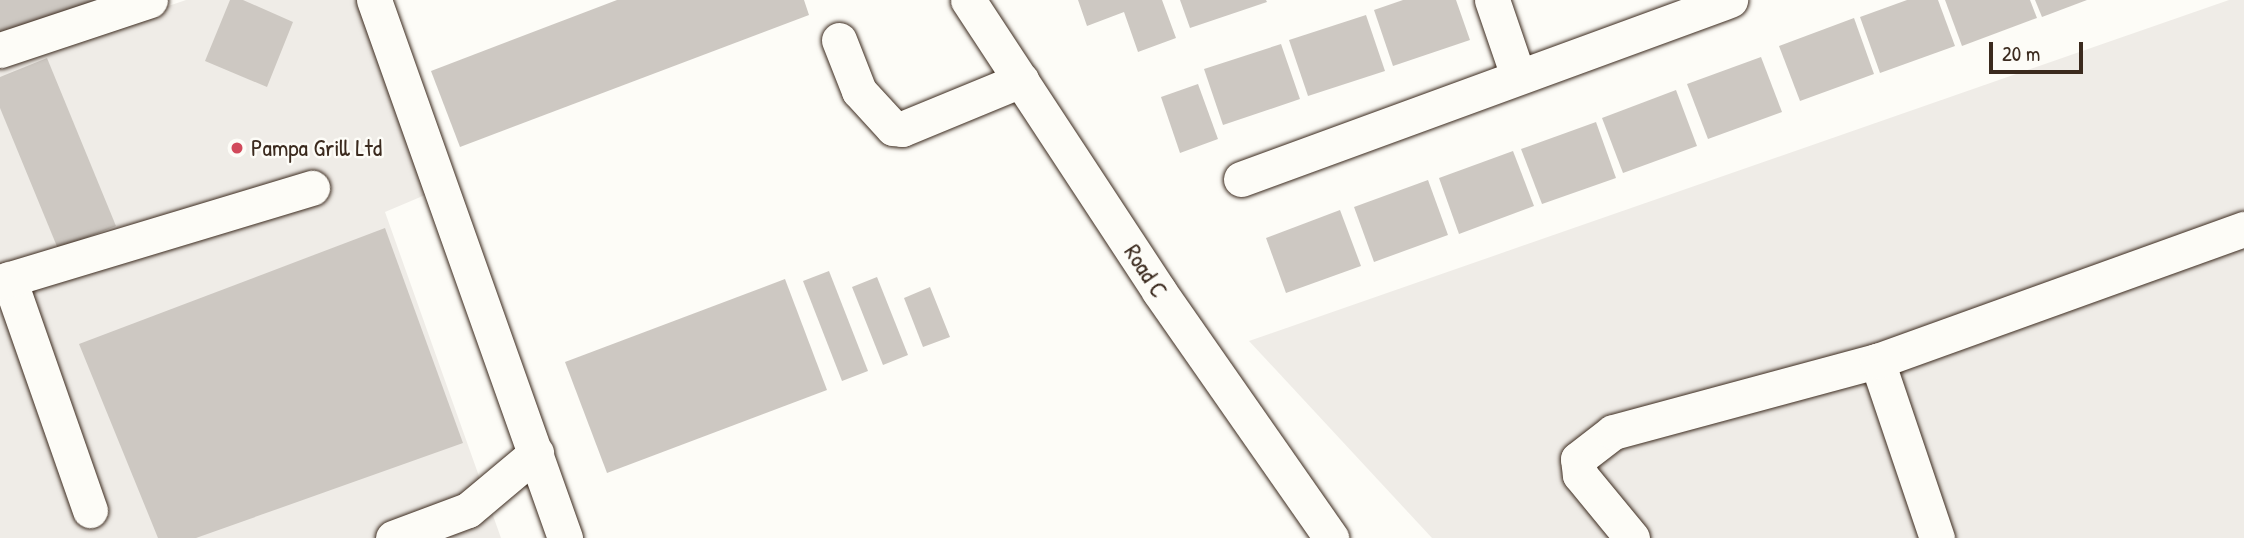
<!DOCTYPE html>
<html>
<head>
<meta charset="utf-8">
<style>
  body { margin:0 }
  #map { position:relative; width:2244px; height:538px; overflow:hidden; background:#fdfcf7; font-family:"Patrick Hand",sans-serif }
  div>[style] { position:absolute }
  .built>* { inset:0; background:#efece7 }
  .building>* { inset:0; background:#cdc8c2 }
  .roads { filter:drop-shadow(0 0 2px #3b2a1e) drop-shadow(0 0 2px #3b2a1e) }
  .minor>* { height:35px; margin:-17.5px; padding:0 17.5px; transform-origin:17.5px; border-radius:17.5px; background:#fdfcf7 }
  .dots>* { width:19px; height:19px; translate:-50% -50%; box-sizing:border-box; border:4px solid #fdfcf7; border-radius:50% }
  span { translate:-50% -50%; white-space:nowrap; text-align:center; line-height:1.15; -webkit-text-stroke:5px #fdfcf7; paint-order:stroke }
  .poi-label { font-size:24px; color:#3b2a1e }
  .left { translate:0 -50%; text-align:left }
  .street-label { font-size:24px; color:#3b2a1e }
  .scale { position:absolute; left:1989px; top:42px; width:94px; height:32px; box-sizing:border-box; border:4px solid #3b2a1e; border-top:0; padding-left:9px; font-size:21px; line-height:24px; white-space:nowrap; color:#3b2a1e; -webkit-text-stroke:5px #fdfcf7; paint-order:stroke }
</style>
</head>
<body>
<div id="map">
  <div class="built">
    <i style="clip-path:polygon(186px 0,370px 0,437px 190px,385px 212px,501px 538px,0 538px,0 63px)"></i>
    <i style="clip-path:polygon(2229px 0,2244px 0,2244px 538px,1432px 538px,1249px 341px)"></i>
  </div>
  <div class="building">
    <i style="clip-path:polygon(0 0,131px 0,0 32px)"></i>
    <i style="clip-path:polygon(230px 0,243px 0,293px 22px,267px 87px,205px 61px)"></i>
    <i style="clip-path:polygon(617px 0,804px 0,809px 15px,460px 147px,431px 71px)"></i>
    <i style="clip-path:polygon(1078px 0,1162px 0,1176px 38px,1138px 52px,1124px 12px,1087px 26px)"></i>
    <i style="clip-path:polygon(1180px 0,1266px 0,1267px 2px,1190px 28px)"></i>
    <i style="clip-path:polygon(1403px 0,1456px 0,1470px 40px,1393px 66px,1374px 10px)"></i>
    <i style="clip-path:polygon(1907px 0,1938px 0,1955px 46px,1880px 73px,1860px 17px)"></i>
    <i style="clip-path:polygon(1945px 0,2030px 0,2037px 18px,1962px 46px)"></i>
    <i style="clip-path:polygon(2035px 0,2087px 0,2042px 17px)"></i>
    <i style="clip-path:polygon(1366px 15px,1385px 71px,1308px 96px,1289px 40px)"></i>
    <i style="clip-path:polygon(1854px 18px,1874px 74px,1800px 101px,1779px 46px)"></i>
    <i style="clip-path:polygon(1281px 44px,1300px 99px,1223px 125px,1204px 69px)"></i>
    <i style="clip-path:polygon(1761px 57px,1782px 112px,1708px 139px,1687px 84px)"></i>
    <i style="clip-path:polygon(47px 58px,116px 226px,58px 249px,0 108px,0 77px)"></i>
    <i style="clip-path:polygon(1198px 84px,1218px 139px,1180px 153px,1161px 97px)"></i>
    <i style="clip-path:polygon(1676px 90px,1697px 146px,1623px 173px,1602px 118px)"></i>
    <i style="clip-path:polygon(1596px 122px,1616px 178px,1542px 204px,1521px 149px)"></i>
    <i style="clip-path:polygon(1513px 151px,1534px 206px,1459px 234px,1439px 178px)"></i>
    <i style="clip-path:polygon(1428px 180px,1448px 235px,1374px 262px,1354px 207px)"></i>
    <i style="clip-path:polygon(1340px 210px,1361px 266px,1286px 293px,1266px 238px)"></i>
    <i style="clip-path:polygon(385px 228px,463px 443px,196px 538px,158px 538px,79px 344px)"></i>
    <i style="clip-path:polygon(829px 271px,868px 371px,842px 381px,803px 281px)"></i>
    <i style="clip-path:polygon(877px 277px,908px 355px,883px 365px,852px 287px)"></i>
    <i style="clip-path:polygon(785px 279px,827px 390px,607px 473px,565px 362px)"></i>
    <i style="clip-path:polygon(930px 287px,950px 337px,923px 347px,904px 298px)"></i>
  </div>
  <div class="roads">
    <div class="minor">
      <i style="left:374px;top:0;width:571px;rotate:70.45deg"></i>
      <i style="left:968px;top:0;width:348px;rotate:56.7deg"></i>
      <i style="left:1159px;top:291px;width:301px;rotate:55.1deg"></i>
      <i style="left:1492px;top:0;width:80px;rotate:71.1deg"></i>
      <i style="left:839px;top:40px;width:55px;rotate:68.6deg"></i>
      <i style="left:859px;top:91px;width:50px;rotate:47.4deg"></i>
      <i style="left:893px;top:128px;width:9px;rotate:6deg"></i>
      <i style="left:902px;top:129px;width:129px;rotate:-22.4deg"></i>
      <i style="left:0;top:50px;width:158px;rotate:-18.4deg"></i>
      <i style="left:1241px;top:179px;width:521px;rotate:-20.11deg"></i>
      <i style="left:9px;top:279px;width:245px;rotate:70.7deg"></i>
      <i style="left:0;top:282px;width:326px;rotate:-16.8deg"></i>
      <i style="left:1877px;top:361px;width:187px;rotate:71.3deg"></i>
      <i style="left:393px;top:538px;width:80px;rotate:-20.5deg"></i>
      <i style="left:468px;top:510px;width:89px;rotate:-40deg"></i>
      <i style="left:1632px;top:538px;width:82px;rotate:-129.5deg"></i>
      <i style="left:1580px;top:475px;width:16px;rotate:-97deg"></i>
      <i style="left:1578px;top:459px;width:44px;rotate:-37.6deg"></i>
      <i style="left:1613px;top:432px;width:273px;rotate:-15.1deg"></i>
      <i style="left:1877px;top:361px;width:390px;rotate:-19.8deg"></i>
    </div>
  </div>
  <div class="dots">
    <i style="left:237px;top:148px;background:#d1495b"></i>
  </div>
  <div class="poi-label">
    <span class="left" style="left:251px;top:148px">Pampa Grill Ltd</span>
  </div>
  <div class="street-label">
    <span style="left:1146px;top:271px;rotate:57deg">Road C</span>
  </div>
  <div class="scale">20 m</div>
</div>
</body>
</html>
